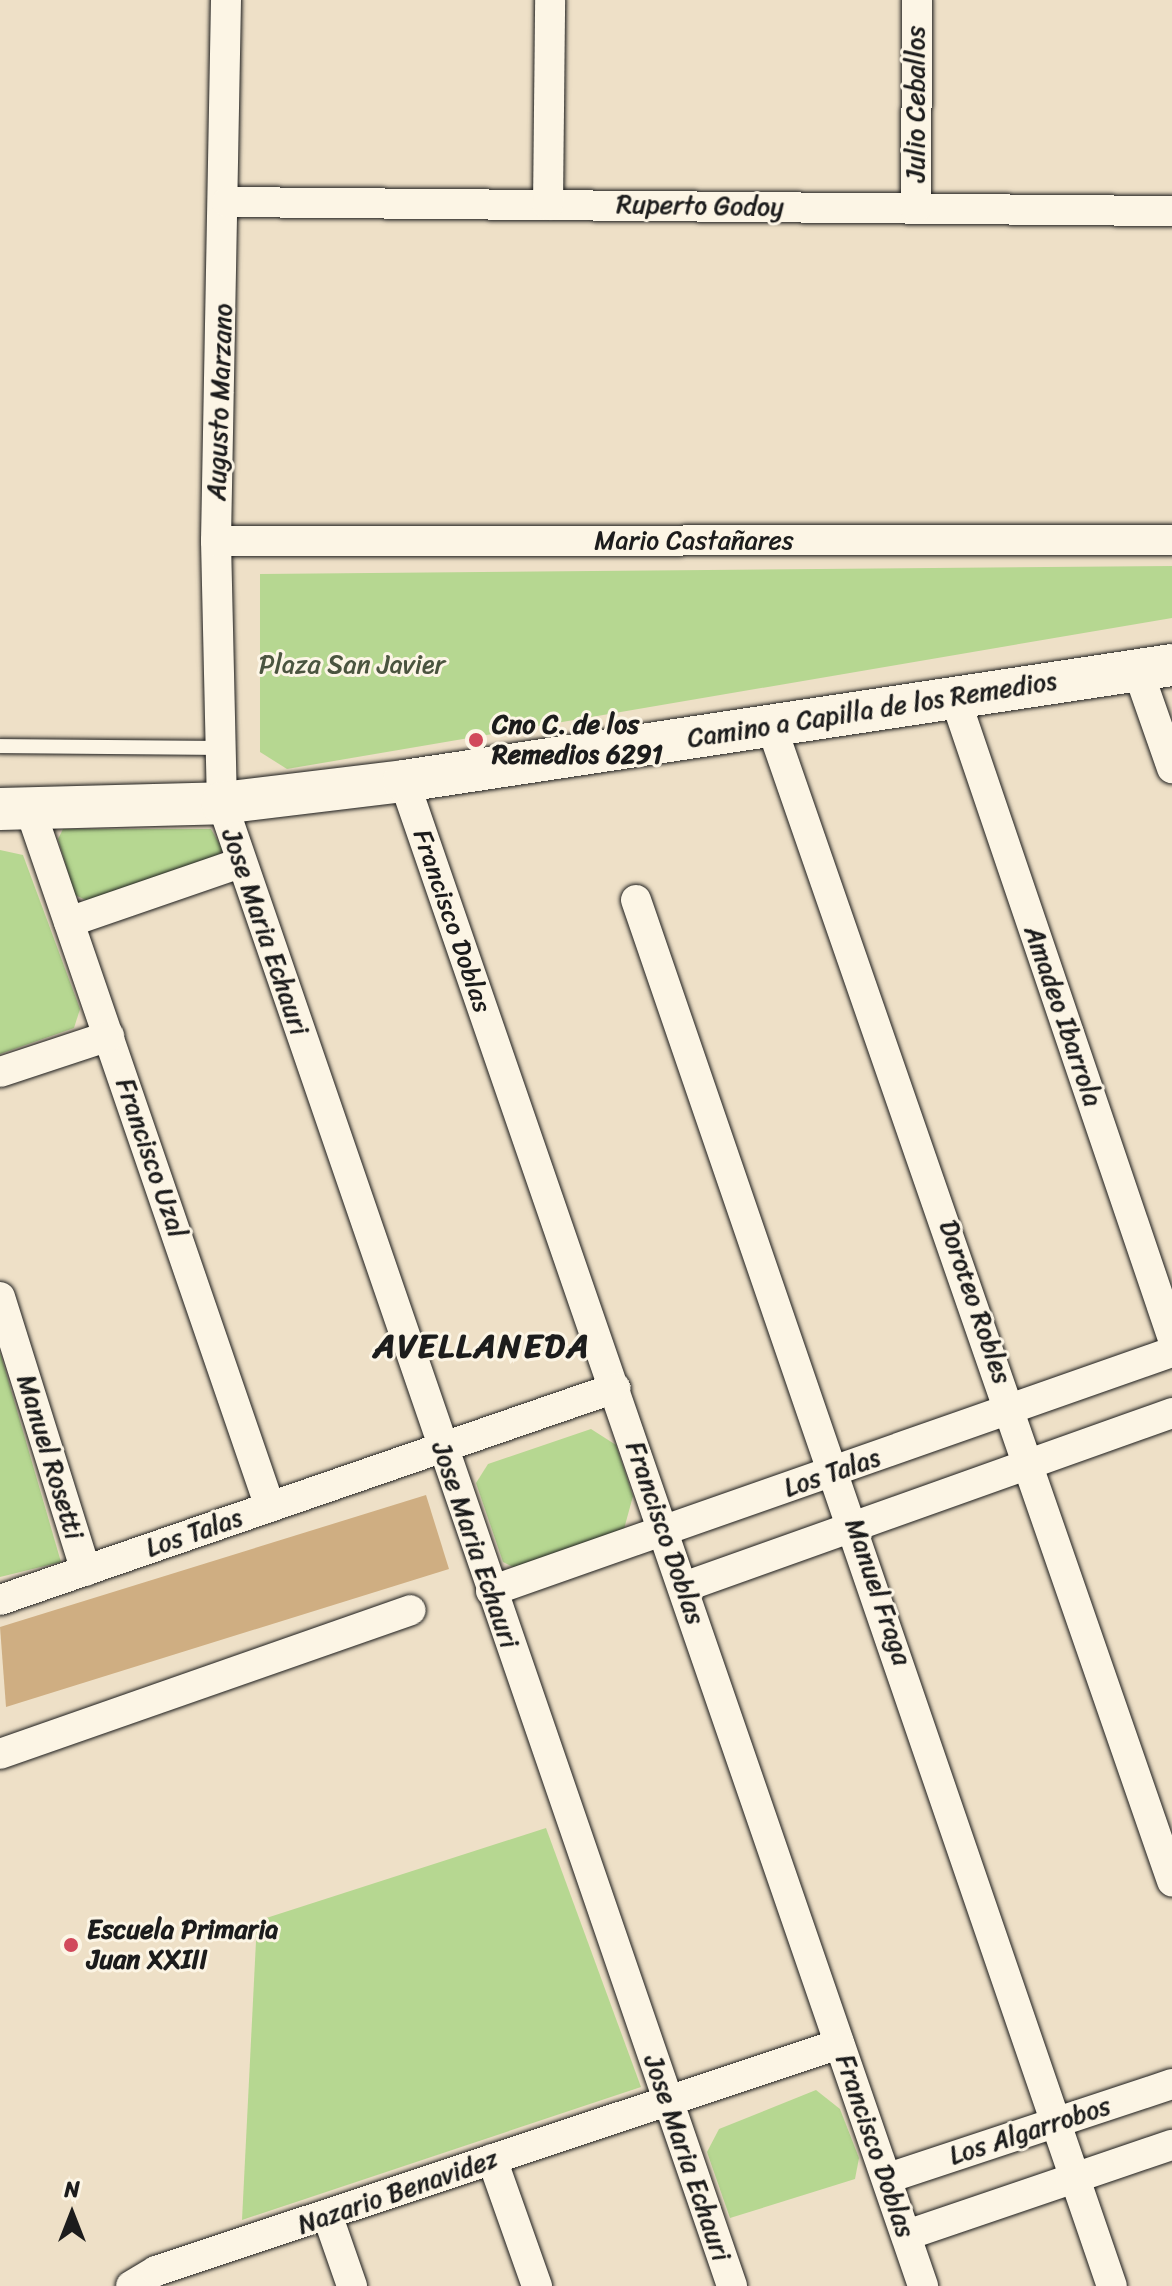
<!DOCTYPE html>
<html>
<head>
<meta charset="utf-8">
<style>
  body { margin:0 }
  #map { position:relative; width:1172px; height:2286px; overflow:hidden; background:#eee0c7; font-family:Sriracha,sans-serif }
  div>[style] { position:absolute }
  .green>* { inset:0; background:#b6d791 }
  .building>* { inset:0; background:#cfae82 }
  .roads { filter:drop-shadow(0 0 2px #1c1c1c) drop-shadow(0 0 2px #1c1c1c) }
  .lane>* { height:14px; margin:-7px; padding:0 7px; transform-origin:7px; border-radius:7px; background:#fcf5e5 }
  .street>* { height:30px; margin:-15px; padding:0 15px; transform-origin:15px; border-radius:15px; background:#fcf5e5 }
  .secondary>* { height:42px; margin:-21px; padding:0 21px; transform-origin:21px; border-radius:21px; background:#fcf5e5 }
  .dots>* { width:22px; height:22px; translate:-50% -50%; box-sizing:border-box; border:4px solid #fcf5e5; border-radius:50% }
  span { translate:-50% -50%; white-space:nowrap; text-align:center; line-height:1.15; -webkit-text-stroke:6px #fcf5e5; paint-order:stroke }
  .street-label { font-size:26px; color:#1c1c1c }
  .park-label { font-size:26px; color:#4a543f }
  .poi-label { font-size:26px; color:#1c1c1c; font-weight:700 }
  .left { translate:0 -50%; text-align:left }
  .district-label { font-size:34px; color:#1c1c1c; font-weight:700; letter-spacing:2px }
  .north { position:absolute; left:32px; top:2174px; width:80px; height:80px; -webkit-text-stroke:6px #fcf5e5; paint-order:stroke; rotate:0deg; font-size:22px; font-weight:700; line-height:32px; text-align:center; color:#1c1c1c }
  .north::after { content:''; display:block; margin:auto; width:28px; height:36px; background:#1c1c1c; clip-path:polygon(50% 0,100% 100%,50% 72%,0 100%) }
</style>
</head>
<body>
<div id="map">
  <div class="green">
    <i style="clip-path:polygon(1172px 566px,1172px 618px,287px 769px,260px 752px,260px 574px)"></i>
    <i style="clip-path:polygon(63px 829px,211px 829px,223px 850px,211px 861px,88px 901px,75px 895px,58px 839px)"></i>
    <i style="clip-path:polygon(0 850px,23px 855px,80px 1009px,74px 1028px,0 1054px)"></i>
    <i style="clip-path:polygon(0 1352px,61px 1562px,0 1577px)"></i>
    <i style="clip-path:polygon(591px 1429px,616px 1445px,633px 1496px,624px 1529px,519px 1570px,503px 1562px,476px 1483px,488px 1464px)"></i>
    <i style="clip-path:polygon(546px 1828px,641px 2087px,242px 2220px,257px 1921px)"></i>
    <i style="clip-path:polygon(816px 2090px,840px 2109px,859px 2158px,855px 2179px,730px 2218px,707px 2152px,719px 2129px)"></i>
  </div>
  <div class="building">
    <i style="clip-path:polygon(426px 1495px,449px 1569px,6px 1707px,0 1627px)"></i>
  </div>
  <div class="roads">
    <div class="lane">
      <i style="left:0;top:746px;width:216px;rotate:0.5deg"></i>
    </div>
    <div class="street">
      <i style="left:226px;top:0;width:541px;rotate:91.06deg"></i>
      <i style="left:216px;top:541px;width:262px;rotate:88.7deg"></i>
      <i style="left:222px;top:803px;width:1568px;rotate:71.02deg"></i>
      <i style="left:227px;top:202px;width:945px;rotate:0.55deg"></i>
      <i style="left:548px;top:205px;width:205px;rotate:-89.4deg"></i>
      <i style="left:916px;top:208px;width:208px;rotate:-89.7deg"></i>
      <i style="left:216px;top:541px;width:956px;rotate:-0.06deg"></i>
      <i style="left:1138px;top:671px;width:103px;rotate:70.7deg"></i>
      <i style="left:954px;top:695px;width:677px;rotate:71.22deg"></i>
      <i style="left:771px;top:725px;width:1224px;rotate:70.87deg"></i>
      <i style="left:404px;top:781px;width:1592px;rotate:70.97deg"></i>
      <i style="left:30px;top:809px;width:738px;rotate:71.03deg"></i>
      <i style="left:636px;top:900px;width:1465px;rotate:71.05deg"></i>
      <i style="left:69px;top:922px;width:181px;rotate:-19deg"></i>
      <i style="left:0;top:1072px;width:115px;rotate:-18.3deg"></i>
      <i style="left:0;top:1297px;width:287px;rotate:72.6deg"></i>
      <i style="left:684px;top:1587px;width:518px;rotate:-19.62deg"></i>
      <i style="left:491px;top:1591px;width:722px;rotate:-19.34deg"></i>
      <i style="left:0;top:1600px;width:651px;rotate:-19.02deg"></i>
      <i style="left:0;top:1754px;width:435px;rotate:-19.3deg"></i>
      <i style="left:492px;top:2159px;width:135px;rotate:70.5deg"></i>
      <i style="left:888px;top:2178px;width:299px;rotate:-18.3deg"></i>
      <i style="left:328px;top:2217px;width:73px;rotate:70.8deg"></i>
      <i style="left:907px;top:2235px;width:280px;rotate:-18.8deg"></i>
      <i style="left:131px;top:2286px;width:29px;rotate:-31deg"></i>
      <i style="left:156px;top:2271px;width:720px;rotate:-18.38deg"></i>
    </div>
    <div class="secondary">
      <i style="left:0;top:809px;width:222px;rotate:-1.5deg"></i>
      <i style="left:222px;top:803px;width:183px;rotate:-6.9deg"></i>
      <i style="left:404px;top:781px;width:777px;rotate:-8.59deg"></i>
    </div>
  </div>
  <div class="dots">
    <i style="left:476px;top:740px;background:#d1495b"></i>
    <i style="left:71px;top:1945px;background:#d1495b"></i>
  </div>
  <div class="street-label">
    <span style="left:916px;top:104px;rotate:-90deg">Julio Ceballos</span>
    <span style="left:700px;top:206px;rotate:1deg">Ruperto Godoy</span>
    <span style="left:220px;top:402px;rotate:-88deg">Augusto Marzano</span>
    <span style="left:694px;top:541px">Mario Castañares</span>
    <span style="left:872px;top:710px;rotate:-9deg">Camino a Capilla de los Remedios</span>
    <span style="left:452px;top:921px;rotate:71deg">Francisco Doblas</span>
    <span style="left:265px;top:932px;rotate:71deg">Jose Maria Echauri</span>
    <span style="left:1063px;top:1016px;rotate:71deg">Amadeo Ibarrola</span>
    <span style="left:151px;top:1158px;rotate:71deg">Francisco Uzal</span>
    <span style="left:975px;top:1302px;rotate:71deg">Doroteo Robles</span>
    <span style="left:50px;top:1457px;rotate:73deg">Manuel Rosetti</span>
    <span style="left:832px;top:1473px;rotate:-19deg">Los Talas</span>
    <span style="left:194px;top:1533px;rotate:-19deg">Los Talas</span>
    <span style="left:665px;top:1533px;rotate:71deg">Francisco Doblas</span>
    <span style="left:475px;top:1545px;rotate:71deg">Jose Maria Echauri</span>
    <span style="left:878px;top:1592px;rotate:71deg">Manuel Fraga</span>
    <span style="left:1030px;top:2131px;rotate:-18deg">Los Algarrobos</span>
    <span style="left:875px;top:2146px;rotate:71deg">Francisco Doblas</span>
    <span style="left:687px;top:2158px;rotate:71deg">Jose Maria Echauri</span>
    <span style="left:398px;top:2192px;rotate:-19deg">Nazario Benavidez</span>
  </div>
  <div class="park-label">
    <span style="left:352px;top:665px">Plaza San Javier</span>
  </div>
  <div class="poi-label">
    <span class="left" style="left:492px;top:740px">Cno C. de los<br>Remedios 6291</span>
    <span class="left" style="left:87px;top:1945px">Escuela Primaria<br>Juan XXIII</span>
  </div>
  <div class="district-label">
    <span style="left:482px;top:1347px">AVELLANEDA</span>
  </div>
  <div class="north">N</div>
</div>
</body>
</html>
